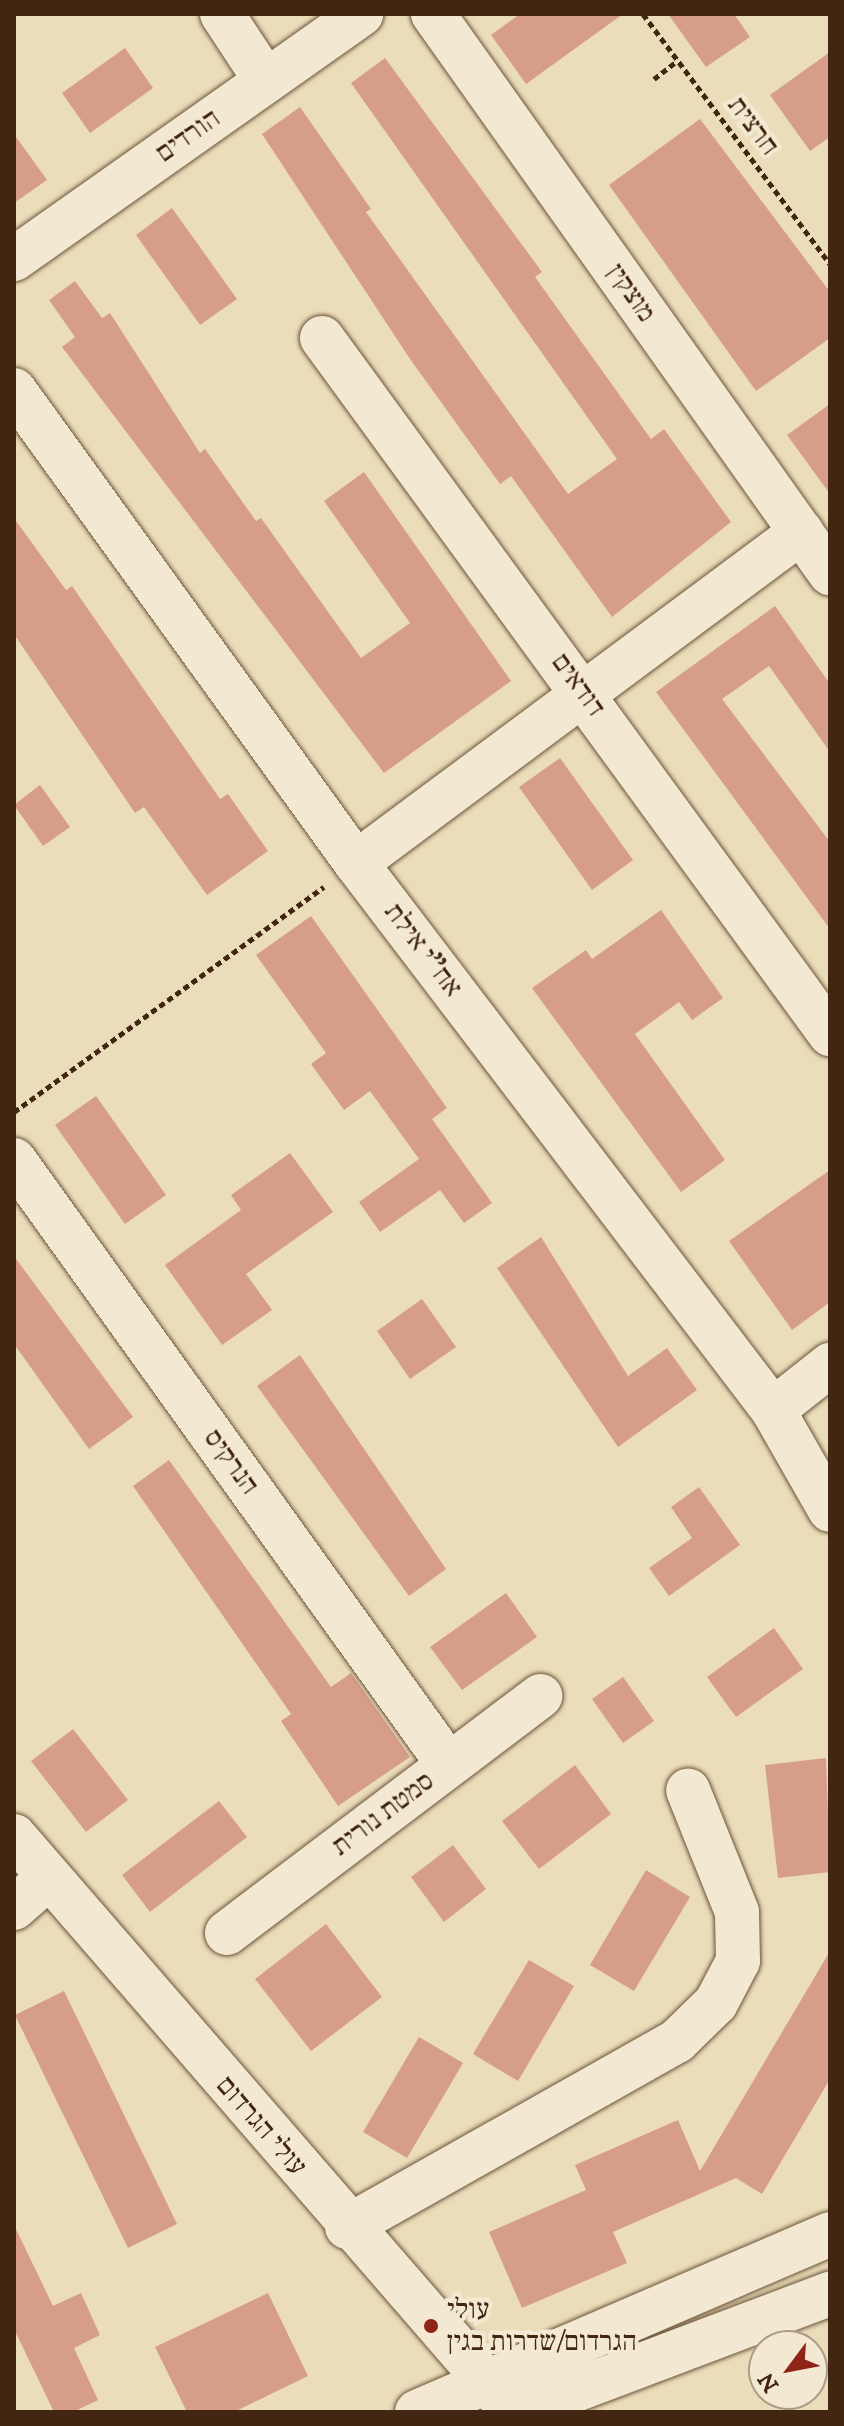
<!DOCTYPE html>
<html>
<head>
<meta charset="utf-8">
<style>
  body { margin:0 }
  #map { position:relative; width:844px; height:2426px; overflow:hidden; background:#ecddba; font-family:"IM FELL DW Pica","Frank Ruhl Libre",serif }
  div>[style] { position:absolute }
  .building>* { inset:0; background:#d69d89 }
  .path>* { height:5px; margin-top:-2.5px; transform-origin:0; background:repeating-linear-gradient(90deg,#422611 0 6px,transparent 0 10px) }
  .roads { filter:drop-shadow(0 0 2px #6c543b) drop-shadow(0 0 2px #6c543b) }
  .minor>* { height:44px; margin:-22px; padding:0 22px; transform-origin:22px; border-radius:22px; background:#f3e9d2 }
  .dots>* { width:22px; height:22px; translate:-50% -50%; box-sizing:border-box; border:4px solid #f3e9d2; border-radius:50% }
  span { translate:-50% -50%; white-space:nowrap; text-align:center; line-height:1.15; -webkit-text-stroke:8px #f3e9d2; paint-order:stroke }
  .street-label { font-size:28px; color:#422611 }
  .poi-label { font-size:28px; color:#422611 }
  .left { translate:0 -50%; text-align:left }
  .frame { position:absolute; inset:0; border:16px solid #422611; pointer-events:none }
  .north { position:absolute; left:748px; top:2330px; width:80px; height:80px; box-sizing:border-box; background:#f3e9d2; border:2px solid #ac9b85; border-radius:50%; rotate:238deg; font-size:22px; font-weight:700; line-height:32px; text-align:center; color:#422611 }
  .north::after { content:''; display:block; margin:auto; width:28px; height:36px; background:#8f2418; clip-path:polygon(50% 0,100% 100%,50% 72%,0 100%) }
</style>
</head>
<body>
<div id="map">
  <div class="building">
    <i style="clip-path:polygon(520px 14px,623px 14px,526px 84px,491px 35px)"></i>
    <i style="clip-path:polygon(668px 14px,734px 14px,750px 37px,706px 67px)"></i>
    <i style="clip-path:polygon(125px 48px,153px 88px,90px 133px,62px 93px)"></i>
    <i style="clip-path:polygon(830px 52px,830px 137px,810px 151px,770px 95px)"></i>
    <i style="clip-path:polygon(385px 58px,542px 272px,535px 277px,651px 439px,664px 429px,731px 522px,612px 617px,511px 476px,500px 484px,410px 359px,262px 134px,300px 107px,371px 209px,366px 212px,568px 494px,617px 459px,351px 83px)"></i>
    <i style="clip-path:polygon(700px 119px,830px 292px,830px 338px,756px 391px,609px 185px)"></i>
    <i style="clip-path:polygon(14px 134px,47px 180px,14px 203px)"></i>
    <i style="clip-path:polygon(172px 208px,237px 299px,200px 325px,136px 235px)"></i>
    <i style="clip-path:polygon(75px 281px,102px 318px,110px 313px,200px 453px,205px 449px,256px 521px,261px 518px,361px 658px,410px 623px,324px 501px,364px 472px,511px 681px,384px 773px,62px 347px,75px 337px,49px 300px)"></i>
    <i style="clip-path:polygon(830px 404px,830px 494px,787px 435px)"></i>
    <i style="clip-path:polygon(14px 518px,66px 590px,72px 586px,220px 799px,228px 794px,268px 851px,207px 895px,144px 807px,135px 813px,14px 634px)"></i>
    <i style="clip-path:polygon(775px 606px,830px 684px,830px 752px,769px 666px,722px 699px,830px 842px,830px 929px,656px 692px)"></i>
    <i style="clip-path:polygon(560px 758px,633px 860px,592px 890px,519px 787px)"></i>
    <i style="clip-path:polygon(40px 785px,70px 827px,43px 846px,14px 805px)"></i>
    <i style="clip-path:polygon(661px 910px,723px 998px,692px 1020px,679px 1002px,635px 1034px,725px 1160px,681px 1192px,532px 988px,586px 950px,592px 959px)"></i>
    <i style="clip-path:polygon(311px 916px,447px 1108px,432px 1119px,492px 1203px,464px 1223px,440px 1190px,380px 1232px,359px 1202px,419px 1159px,370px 1091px,344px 1110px,311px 1064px,326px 1053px,256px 955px)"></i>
    <i style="clip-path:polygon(96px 1096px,166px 1195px,125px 1224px,55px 1125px)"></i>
    <i style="clip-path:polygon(290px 1153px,333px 1212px,246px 1274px,272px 1310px,222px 1345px,165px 1265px,241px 1210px,231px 1195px)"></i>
    <i style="clip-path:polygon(830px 1170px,830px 1302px,792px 1330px,729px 1241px)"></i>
    <i style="clip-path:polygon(541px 1237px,628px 1376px,667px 1348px,697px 1390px,618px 1447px,497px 1268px)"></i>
    <i style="clip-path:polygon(14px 1256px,133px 1417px,89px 1449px,14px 1344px)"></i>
    <i style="clip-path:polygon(422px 1299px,456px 1347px,410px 1379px,377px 1331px)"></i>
    <i style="clip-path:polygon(300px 1355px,446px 1569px,409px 1596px,257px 1386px)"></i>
    <i style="clip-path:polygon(169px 1460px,331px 1687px,351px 1673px,410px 1757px,338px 1806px,281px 1721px,291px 1714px,133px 1486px)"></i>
    <i style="clip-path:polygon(699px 1487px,740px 1545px,669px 1596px,649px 1568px,692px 1538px,671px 1507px)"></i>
    <i style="clip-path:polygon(506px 1593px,537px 1637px,462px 1690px,430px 1647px)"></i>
    <i style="clip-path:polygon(774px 1628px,803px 1669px,736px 1717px,707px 1677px)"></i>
    <i style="clip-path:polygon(623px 1677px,654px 1721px,623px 1743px,592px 1699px)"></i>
    <i style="clip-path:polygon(73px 1729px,128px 1800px,86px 1832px,31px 1761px)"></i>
    <i style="clip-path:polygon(826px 1758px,830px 1872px,778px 1878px,765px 1765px)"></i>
    <i style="clip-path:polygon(575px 1765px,611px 1814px,539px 1869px,502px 1821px)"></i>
    <i style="clip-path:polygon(219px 1801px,247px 1837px,150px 1912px,122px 1875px)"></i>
    <i style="clip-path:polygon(453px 1845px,486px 1889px,444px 1922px,411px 1877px)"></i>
    <i style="clip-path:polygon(646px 1870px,690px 1897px,634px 1991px,590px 1965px)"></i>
    <i style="clip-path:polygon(326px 1924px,382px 1997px,311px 2051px,255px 1979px)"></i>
    <i style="clip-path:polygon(830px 1951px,830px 2079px,762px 2194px,736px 2178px,613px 2232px,627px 2263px,522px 2308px,489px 2232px,586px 2190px,575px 2165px,678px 2120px,700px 2171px)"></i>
    <i style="clip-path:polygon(529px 1960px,574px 1986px,518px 2081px,473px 2054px)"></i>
    <i style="clip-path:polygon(64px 1991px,177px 2224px,128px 2248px,15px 2015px)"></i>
    <i style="clip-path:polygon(419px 2037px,463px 2063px,407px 2158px,363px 2132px)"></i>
    <i style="clip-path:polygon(14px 2225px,53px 2306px,81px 2293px,100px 2335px,74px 2348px,98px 2400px,73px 2412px,54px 2412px,14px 2329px)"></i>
    <i style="clip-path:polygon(268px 2293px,308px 2376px,234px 2412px,187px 2412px,155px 2347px)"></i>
  </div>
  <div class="path">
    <i style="left:643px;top:14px;width:312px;rotate:53.2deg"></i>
    <i style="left:654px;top:79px;width:29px;rotate:-38deg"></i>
    <i style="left:14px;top:1112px;width:383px;rotate:-36deg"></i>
  </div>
  <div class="roads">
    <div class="minor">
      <i style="left:222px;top:14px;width:80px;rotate:56.7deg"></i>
      <i style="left:433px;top:14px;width:686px;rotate:54.62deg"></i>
      <i style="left:14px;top:259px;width:425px;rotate:-35.2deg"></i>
      <i style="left:322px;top:338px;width:862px;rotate:53.87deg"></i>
      <i style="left:14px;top:390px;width:584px;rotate:54.13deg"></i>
      <i style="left:356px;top:863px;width:688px;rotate:52.68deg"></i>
      <i style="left:773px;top:1410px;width:115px;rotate:60.3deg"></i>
      <i style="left:356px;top:863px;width:555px;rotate:-36.64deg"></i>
      <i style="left:14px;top:1160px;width:744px;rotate:54.3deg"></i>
      <i style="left:773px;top:1410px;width:73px;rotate:-38.3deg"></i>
      <i style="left:14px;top:1836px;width:762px;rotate:49.1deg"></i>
      <i style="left:14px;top:1908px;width:45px;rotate:-41.4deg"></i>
      <i style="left:227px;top:1933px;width:393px;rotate:-37.1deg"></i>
      <i style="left:347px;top:2227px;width:379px;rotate:-29.4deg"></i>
      <i style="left:677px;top:2041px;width:54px;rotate:-44.3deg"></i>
      <i style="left:716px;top:2003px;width:47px;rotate:-62.4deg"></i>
      <i style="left:738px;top:1961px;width:49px;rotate:-91.2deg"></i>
      <i style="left:737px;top:1912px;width:131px;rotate:-111.9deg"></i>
      <i style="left:417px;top:2412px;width:450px;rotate:-23.3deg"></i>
      <i style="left:517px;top:2412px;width:335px;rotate:-20.7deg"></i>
    </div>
  </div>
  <div class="dots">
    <i style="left:431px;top:2326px;background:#8f2418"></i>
  </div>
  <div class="street-label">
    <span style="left:753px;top:126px;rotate:53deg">חרצית</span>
    <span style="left:188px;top:136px;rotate:-35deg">הורדים</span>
    <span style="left:631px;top:293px;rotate:55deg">מוצקין</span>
    <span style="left:578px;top:685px;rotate:54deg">דודאים</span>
    <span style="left:423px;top:950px;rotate:53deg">אח"י אילת</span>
    <span style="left:231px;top:1462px;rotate:54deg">הנרקיס</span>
    <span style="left:383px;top:1814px;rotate:-37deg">סמטת נורית</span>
    <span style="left:261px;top:2126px;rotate:49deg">עולי הגרדום</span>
  </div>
  <div class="poi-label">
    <span class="left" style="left:447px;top:2326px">עולי<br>הגרדום/שדרות בגין</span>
  </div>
  <div class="frame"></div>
  <div class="north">N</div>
</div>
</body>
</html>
